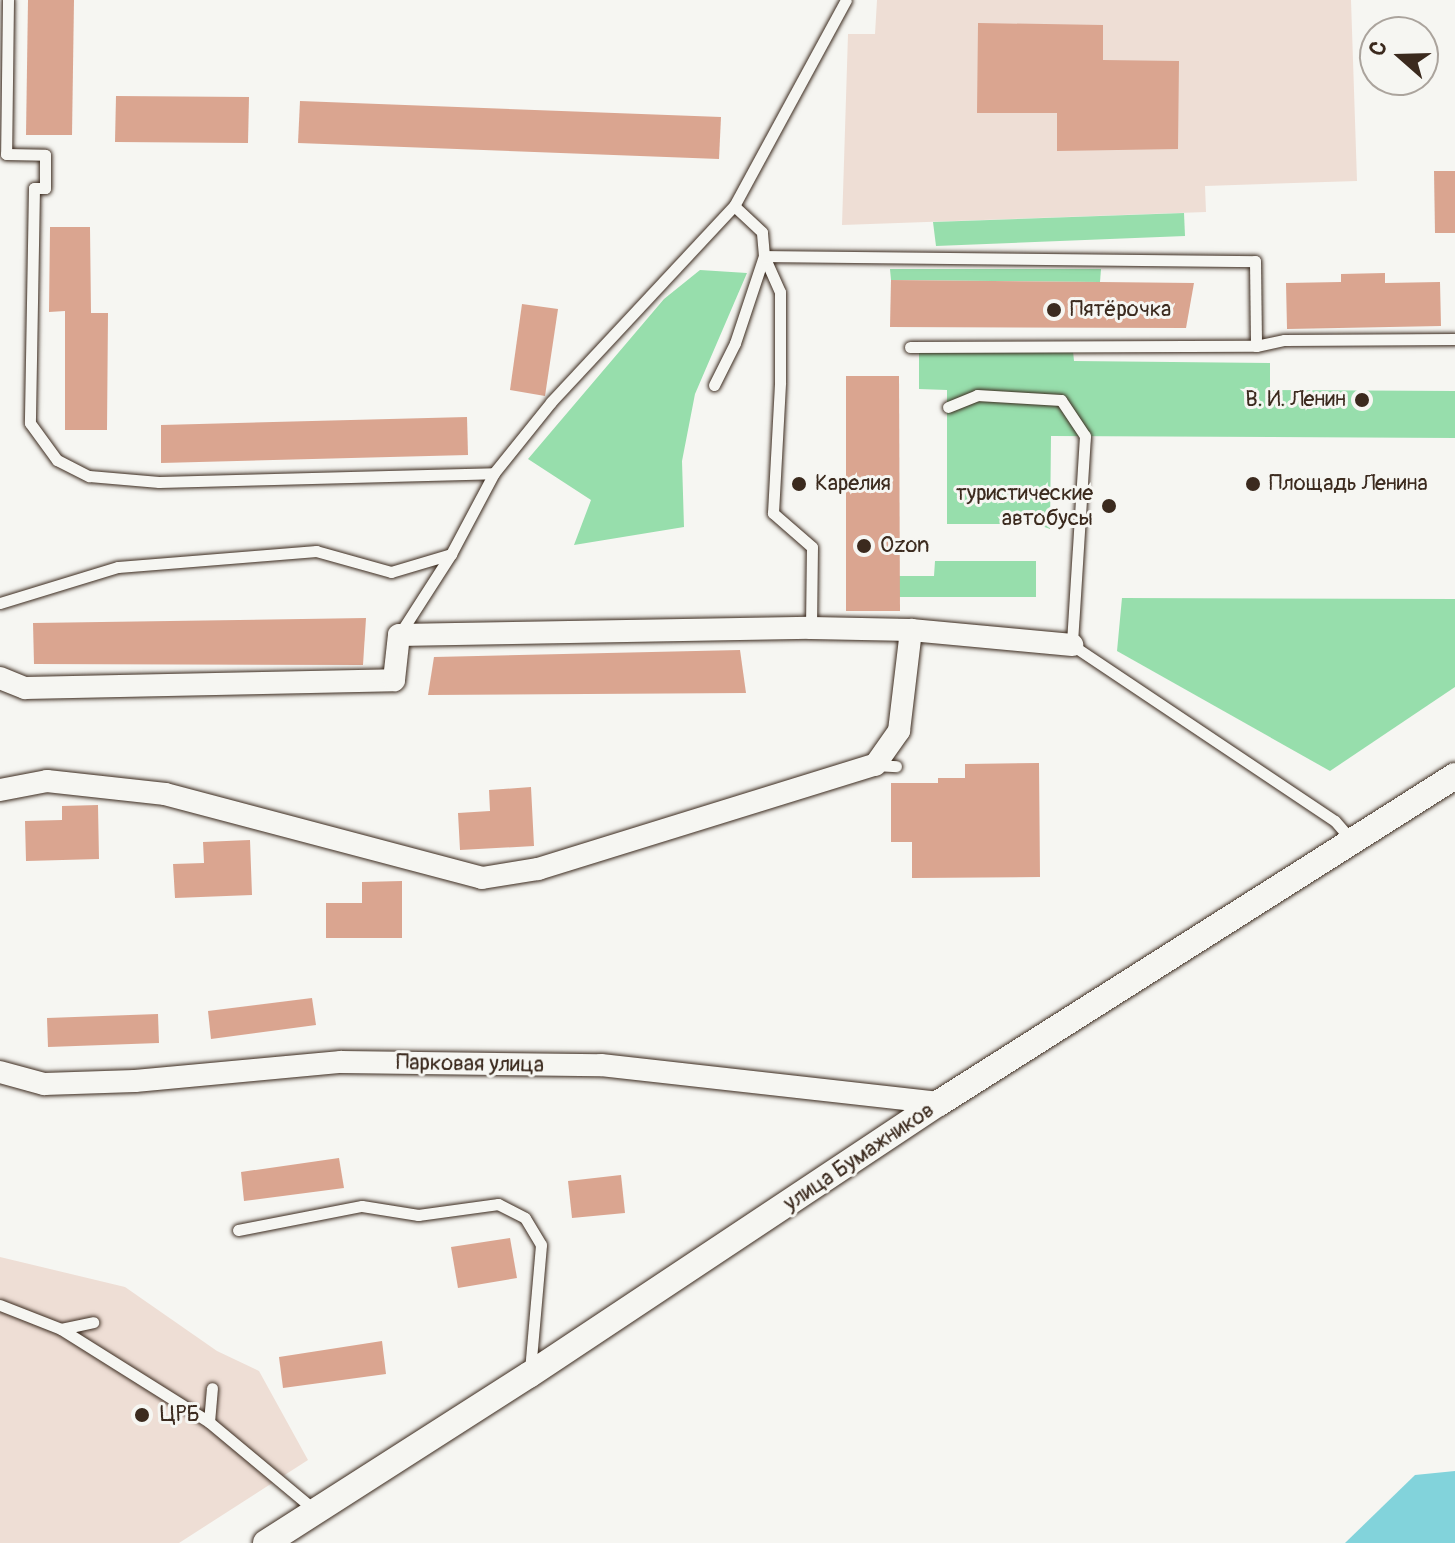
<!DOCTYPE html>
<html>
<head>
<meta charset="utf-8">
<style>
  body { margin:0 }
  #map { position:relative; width:1455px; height:1543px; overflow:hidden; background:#f6f6f2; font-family:Pangolin,sans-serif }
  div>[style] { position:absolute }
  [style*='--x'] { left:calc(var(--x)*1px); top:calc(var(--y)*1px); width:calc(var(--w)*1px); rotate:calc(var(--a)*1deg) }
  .built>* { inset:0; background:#eeded5 }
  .green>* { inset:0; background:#97deac }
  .water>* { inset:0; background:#82d3db }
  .building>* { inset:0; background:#daa590 }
  .roads { filter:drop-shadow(0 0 2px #3b2a1e) drop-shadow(0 0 2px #3b2a1e) }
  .service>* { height:11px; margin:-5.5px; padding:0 5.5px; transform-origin:5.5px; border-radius:5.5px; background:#f6f6f2 }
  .minor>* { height:22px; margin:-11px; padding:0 11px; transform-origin:11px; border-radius:11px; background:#f6f6f2 }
  .tertiary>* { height:26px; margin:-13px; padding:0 13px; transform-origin:13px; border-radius:13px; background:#f6f6f2 }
  .dots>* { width:22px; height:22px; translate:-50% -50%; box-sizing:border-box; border:4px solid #f6f6f2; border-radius:50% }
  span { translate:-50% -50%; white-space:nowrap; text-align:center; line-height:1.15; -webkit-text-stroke:6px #f6f6f2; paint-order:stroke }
  .poi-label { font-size:22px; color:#3b2a1e }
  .left { translate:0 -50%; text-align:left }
  .right { translate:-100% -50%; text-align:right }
  .street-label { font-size:22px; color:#3b2a1e }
  .north { position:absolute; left:1359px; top:16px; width:80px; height:80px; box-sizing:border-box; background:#f6f6f2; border:2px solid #aba49d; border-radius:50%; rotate:290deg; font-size:22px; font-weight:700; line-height:32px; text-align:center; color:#3b2a1e }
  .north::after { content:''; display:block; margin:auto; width:28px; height:36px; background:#3b2a1e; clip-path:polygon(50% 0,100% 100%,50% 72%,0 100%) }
</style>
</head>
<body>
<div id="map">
  <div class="built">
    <div style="clip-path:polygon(877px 0,1351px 0,1357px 181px,1205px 186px,1206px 212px,842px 225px,848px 34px,875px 34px)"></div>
    <div style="clip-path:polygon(0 1257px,125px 1287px,217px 1351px,259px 1371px,308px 1460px,179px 1543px,0 1543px)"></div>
  </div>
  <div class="green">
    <div style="clip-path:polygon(1184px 213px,1185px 236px,936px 246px,933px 222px)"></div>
    <div style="clip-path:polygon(890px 269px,1101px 269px,1100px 282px,891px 280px)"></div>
    <div style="clip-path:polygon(700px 270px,747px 273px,695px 394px,682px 461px,684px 527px,574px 545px,591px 500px,528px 459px,664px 299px)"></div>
    <div style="clip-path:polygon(919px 351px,1073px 351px,1074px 361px,1270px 363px,1270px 390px,1455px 391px,1455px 438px,1051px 436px,1050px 529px,1036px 524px,947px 524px,947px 390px,919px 389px)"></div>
    <div style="clip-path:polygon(935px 561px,1036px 561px,1036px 597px,899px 597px,899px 576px,934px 576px)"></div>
    <div style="clip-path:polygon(1122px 598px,1455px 599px,1455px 687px,1330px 771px,1117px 651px)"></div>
  </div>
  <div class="water">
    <div style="clip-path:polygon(1455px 1471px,1455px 1543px,1345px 1543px,1415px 1475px)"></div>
  </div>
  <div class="building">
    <div style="clip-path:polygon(28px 0,74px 0,72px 135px,26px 135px)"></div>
    <div style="clip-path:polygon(978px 23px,1103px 25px,1103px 60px,1179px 61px,1178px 149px,1057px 151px,1057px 113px,977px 113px)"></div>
    <div style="clip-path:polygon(116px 96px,249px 97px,248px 143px,115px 142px)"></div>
    <div style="clip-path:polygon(300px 101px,721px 117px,719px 159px,298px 143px)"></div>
    <div style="clip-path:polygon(1434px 171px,1455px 171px,1455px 233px,1435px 233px)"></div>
    <div style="clip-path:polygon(50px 227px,90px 227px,91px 313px,108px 313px,107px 430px,65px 430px,65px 311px,49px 312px)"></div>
    <div style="clip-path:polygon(1385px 273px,1385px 283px,1440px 282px,1441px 326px,1287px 329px,1286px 283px,1341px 282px,1341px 274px)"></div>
    <div style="clip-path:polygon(891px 280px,1100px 282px,1194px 283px,1186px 328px,890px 327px)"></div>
    <div style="clip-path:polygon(522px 304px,558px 309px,545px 396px,510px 390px)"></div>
    <div style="clip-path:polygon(846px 376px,899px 376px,900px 611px,846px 611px)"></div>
    <div style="clip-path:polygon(467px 417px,468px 455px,161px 463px,161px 425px)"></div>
    <div style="clip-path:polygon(366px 618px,363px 665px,34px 664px,33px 623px)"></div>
    <div style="clip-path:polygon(740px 650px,746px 693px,428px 695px,434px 657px)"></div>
    <div style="clip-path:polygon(1039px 763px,1040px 877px,912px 878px,912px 842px,891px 842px,891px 783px,938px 783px,938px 778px,965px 778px,965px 764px)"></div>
    <div style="clip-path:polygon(531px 787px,534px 846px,460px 850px,458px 813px,490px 811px,489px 790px)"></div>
    <div style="clip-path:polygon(98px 805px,99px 859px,26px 861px,25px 821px,62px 820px,62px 806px)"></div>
    <div style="clip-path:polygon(250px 840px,252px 895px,175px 898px,173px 864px,204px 863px,203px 842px)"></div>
    <div style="clip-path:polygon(402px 881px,402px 938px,326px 938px,326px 903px,362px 903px,362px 882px)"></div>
    <div style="clip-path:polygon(312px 998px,316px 1025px,211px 1039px,208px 1011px)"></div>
    <div style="clip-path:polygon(158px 1014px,159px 1043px,48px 1047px,47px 1018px)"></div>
    <div style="clip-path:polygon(339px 1158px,344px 1188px,244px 1201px,241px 1172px)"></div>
    <div style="clip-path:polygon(621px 1175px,625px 1213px,572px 1218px,568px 1181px)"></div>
    <div style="clip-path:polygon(510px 1238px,517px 1278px,458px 1288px,451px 1247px)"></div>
    <div style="clip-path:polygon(382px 1341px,386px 1374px,283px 1388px,279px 1357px)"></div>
  </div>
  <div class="roads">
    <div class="service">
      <div style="--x:8;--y:0;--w:154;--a:90.7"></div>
      <div style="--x:6;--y:154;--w:39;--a:1"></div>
      <div style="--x:45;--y:155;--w:33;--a:90"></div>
      <div style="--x:45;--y:188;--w:11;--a:180"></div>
      <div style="--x:34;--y:188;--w:235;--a:91"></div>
      <div style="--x:30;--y:423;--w:46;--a:53.9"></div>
      <div style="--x:57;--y:460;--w:36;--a:27"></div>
      <div style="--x:89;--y:476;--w:70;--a:4.9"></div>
      <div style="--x:159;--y:482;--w:335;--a:-1.5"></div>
      <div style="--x:910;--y:347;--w:346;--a:-0.2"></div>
      <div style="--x:1256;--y:346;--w:29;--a:-12"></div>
      <div style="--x:1284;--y:340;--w:171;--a:-0.3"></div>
      <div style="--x:714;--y:385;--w:47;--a:-63.4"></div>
      <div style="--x:735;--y:343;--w:92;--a:-71.6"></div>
      <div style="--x:764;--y:256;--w:24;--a:-95"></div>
      <div style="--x:762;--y:232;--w:38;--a:-137"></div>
      <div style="--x:948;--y:407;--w:31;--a:-22"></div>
      <div style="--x:977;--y:395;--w:84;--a:3.4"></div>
      <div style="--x:1061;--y:400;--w:43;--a:56.3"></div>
      <div style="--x:1085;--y:436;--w:209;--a:93.6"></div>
      <div style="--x:1072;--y:645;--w:316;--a:33.8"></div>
      <div style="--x:1335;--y:821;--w:28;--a:49"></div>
      <div style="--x:0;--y:603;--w:123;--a:-17"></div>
      <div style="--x:118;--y:567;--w:199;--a:-4.6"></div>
      <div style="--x:316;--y:551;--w:78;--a:15.6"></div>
      <div style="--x:391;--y:572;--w:63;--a:-16.7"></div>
      <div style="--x:811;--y:628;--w:81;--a:-89.3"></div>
      <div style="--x:812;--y:547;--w:52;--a:-138.9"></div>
      <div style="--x:773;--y:513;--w:131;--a:-86.9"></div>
      <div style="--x:780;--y:382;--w:90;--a:-90"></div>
      <div style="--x:780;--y:292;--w:39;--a:-114"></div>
      <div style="--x:764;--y:256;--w:491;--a:0.6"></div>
      <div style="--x:1255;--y:261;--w:85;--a:89.3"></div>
      <div style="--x:399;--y:635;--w:96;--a:-57.3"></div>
      <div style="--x:451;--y:554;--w:92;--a:-62"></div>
      <div style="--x:494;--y:473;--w:91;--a:-51.2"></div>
      <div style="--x:551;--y:402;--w:268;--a:-47"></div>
      <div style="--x:734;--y:206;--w:234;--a:-61.5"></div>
      <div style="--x:875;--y:765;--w:21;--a:3"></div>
      <div style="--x:238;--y:1230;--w:126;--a:-11"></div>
      <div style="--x:362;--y:1206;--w:57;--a:9.1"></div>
      <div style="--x:418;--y:1215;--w:81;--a:-7.8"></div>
      <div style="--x:498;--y:1204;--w:30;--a:27"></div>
      <div style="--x:525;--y:1218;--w:31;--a:59"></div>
      <div style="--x:541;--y:1245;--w:125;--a:95"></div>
      <div style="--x:0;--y:1305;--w:66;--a:21.5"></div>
      <div style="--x:61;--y:1329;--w:175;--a:32.1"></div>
      <div style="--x:209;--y:1422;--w:141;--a:39.8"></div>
      <div style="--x:61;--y:1329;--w:33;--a:-12"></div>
      <div style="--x:209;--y:1422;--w:34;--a:-85"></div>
    </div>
    <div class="minor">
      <div style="--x:0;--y:678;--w:27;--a:22"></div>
      <div style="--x:25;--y:688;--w:369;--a:-1.2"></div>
      <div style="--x:394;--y:680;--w:45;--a:-83.7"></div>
      <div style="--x:399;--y:635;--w:412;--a:-1"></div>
      <div style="--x:811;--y:628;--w:100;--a:1.1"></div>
      <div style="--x:911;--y:630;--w:162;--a:5.3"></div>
      <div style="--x:0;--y:790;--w:48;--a:-10.8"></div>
      <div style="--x:47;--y:781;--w:119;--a:6.3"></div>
      <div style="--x:165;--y:794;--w:328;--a:14.8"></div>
      <div style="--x:482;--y:878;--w:57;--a:-9.1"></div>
      <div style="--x:538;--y:869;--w:353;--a:-17.2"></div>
      <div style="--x:875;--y:765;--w:42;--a:-54.8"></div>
      <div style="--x:899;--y:731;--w:102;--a:-83.2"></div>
      <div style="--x:0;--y:1072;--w:46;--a:15.3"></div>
      <div style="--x:44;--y:1084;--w:91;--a:-1.9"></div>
      <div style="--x:135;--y:1081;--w:207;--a:-5.3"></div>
      <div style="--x:341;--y:1062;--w:260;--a:0.7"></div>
      <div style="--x:601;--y:1065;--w:340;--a:6.4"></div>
    </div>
    <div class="tertiary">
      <div style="--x:266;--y:1543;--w:312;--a:-32.6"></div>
      <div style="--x:529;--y:1375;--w:492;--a:-33.6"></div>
      <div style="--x:939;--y:1103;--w:611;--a:-32.36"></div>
    </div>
  </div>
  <div class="dots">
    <div style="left:1054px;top:310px;background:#3b2a1e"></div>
    <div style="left:1362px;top:400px;background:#3b2a1e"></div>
    <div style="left:799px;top:484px;background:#3b2a1e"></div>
    <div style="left:1253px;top:484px;background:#3b2a1e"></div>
    <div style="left:1109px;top:506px;background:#3b2a1e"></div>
    <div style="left:864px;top:546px;background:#3b2a1e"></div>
    <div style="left:142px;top:1415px;background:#3b2a1e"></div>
  </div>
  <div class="poi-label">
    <span class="left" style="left:1070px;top:310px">Пятёрочка</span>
    <span class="right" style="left:1346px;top:400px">В. И. Ленин</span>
    <span class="left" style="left:815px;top:484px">Карелия</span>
    <span class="left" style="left:1269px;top:484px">Площадь Ленина</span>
    <span class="right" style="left:1093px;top:506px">туристические<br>автобусы</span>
    <span class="left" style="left:880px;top:546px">Ozon</span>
    <span class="left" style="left:160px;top:1415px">ЦРБ</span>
  </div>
  <div class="street-label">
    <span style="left:470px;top:1064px;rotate:1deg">Парковая улица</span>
    <span style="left:859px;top:1157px;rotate:-34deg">улица Бумажников</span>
  </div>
  <div class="north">С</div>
</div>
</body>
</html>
